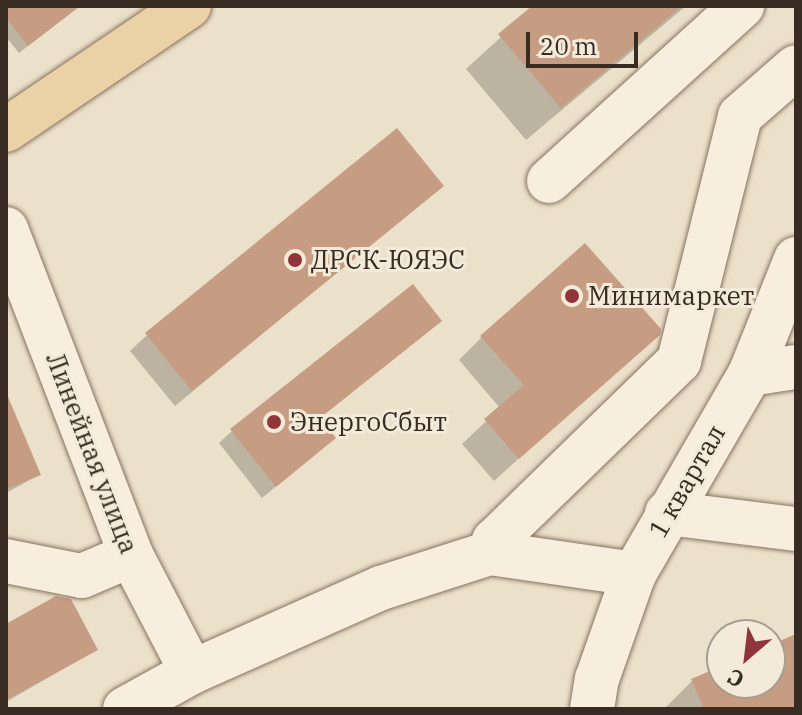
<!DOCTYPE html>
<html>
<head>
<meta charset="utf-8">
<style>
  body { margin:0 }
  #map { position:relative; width:802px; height:715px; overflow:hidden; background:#ebe0ca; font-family:"IBM Plex Serif",serif }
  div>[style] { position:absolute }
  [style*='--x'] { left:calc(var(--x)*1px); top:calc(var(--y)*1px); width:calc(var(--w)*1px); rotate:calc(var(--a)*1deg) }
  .shadow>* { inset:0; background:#0003 }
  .building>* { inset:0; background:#c69c83 }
  .roads { filter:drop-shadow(0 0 2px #877360) drop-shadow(0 0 2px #877360) }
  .minor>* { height:44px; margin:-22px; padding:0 22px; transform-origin:22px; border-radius:22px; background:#f7eedd }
  .major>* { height:44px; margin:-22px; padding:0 22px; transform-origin:22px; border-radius:22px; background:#ead2a6 }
  .dots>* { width:22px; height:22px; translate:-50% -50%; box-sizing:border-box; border:4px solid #f3ead9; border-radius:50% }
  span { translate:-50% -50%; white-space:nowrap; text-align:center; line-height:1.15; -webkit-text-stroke:6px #f3ead9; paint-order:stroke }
  .poi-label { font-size:26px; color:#382c22 }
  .left { translate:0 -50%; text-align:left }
  .street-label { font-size:26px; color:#382c22 }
  .frame { position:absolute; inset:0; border:8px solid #382c22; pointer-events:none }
  .north { position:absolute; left:706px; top:619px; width:80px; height:80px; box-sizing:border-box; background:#f3ead9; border:2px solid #a89e90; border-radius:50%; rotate:208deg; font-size:22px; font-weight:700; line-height:32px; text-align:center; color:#382c22 }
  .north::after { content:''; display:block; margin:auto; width:28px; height:36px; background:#91353a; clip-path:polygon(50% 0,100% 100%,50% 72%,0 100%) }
  .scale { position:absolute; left:526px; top:32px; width:112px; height:36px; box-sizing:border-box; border:4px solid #382c22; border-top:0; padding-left:10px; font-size:24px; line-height:28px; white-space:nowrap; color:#382c22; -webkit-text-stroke:6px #f3ead9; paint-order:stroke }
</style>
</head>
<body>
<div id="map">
  <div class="shadow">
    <div style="clip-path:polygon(6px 6px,80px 6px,19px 53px,6px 37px)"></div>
    <div style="clip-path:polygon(535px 6px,686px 6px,526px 140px,466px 69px)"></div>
    <div style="clip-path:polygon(441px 186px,175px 406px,130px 351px,147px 335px)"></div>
    <div style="clip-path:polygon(440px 321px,318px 419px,334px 438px,262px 498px,219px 443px,232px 431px)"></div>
    <div style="clip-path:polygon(482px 337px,635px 353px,494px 481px,462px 444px,500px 408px,459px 360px)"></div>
    <div style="clip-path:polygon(6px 395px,39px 475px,6px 493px)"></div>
    <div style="clip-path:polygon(6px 626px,96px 650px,6px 702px)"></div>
    <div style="clip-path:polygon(796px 636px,796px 709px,664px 709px,692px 681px,722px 668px,722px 683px,770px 683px,770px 648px)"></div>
  </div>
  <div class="building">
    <div style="clip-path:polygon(6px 6px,80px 6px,28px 46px,6px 18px)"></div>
    <div style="clip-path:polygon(532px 6px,682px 6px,561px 108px,498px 34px)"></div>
    <div style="clip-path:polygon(397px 128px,444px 186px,192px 391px,145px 333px)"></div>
    <div style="clip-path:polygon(585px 243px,661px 329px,660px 335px,519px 459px,484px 419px,524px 385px,480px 336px)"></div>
    <div style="clip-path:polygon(413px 284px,442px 321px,320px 418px,336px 438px,276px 487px,230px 429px)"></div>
    <div style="clip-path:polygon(6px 392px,41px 475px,6px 489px)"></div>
    <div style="clip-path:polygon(56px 596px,71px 599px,98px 650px,6px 700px,6px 624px)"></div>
    <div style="clip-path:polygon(796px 634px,796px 709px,704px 709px,691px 679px,722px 666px,722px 683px,770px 683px,770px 645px)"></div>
  </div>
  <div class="roads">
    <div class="minor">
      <div style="--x:549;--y:181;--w:261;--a:-42.2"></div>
      <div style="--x:6;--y:229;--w:349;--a:69"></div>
      <div style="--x:131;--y:555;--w:132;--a:62.5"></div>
      <div style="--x:750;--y:374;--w:47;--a:-8.7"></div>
      <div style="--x:667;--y:513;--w:130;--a:7.1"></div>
      <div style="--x:490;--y:553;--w:13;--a:-72"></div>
      <div style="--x:494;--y:541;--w:258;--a:-44.2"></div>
      <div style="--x:679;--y:361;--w:252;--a:-76"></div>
      <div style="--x:740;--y:116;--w:74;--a:-41.2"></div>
      <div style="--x:6;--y:561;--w:77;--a:11.2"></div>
      <div style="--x:82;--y:576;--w:53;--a:-23.2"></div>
      <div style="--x:125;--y:709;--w:77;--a:-28.9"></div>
      <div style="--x:192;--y:672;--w:207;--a:-24"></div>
      <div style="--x:381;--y:588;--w:114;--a:-17.8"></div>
      <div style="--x:490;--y:553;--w:146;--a:8.3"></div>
      <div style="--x:592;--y:709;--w:30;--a:-81"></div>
      <div style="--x:597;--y:679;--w:111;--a:-70.6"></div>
      <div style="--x:634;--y:574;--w:231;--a:-59.9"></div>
      <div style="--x:750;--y:374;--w:124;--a:-68.2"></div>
    </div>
    <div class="major">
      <div style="--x:6;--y:130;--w:221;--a:-34.1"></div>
    </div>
  </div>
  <div class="dots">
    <div style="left:295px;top:260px;background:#91353a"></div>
    <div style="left:572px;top:296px;background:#91353a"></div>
    <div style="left:274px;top:422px;background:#91353a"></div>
  </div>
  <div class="poi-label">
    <span class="left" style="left:311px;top:260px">ДРСК-ЮЯЭС</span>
    <span class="left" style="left:588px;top:296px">Минимаркет</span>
    <span class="left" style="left:290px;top:422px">ЭнергоСбыт</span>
  </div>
  <div class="street-label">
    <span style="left:92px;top:453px;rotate:69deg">Линейная улица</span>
    <span style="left:687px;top:481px;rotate:-60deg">1 квартал</span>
  </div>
  <div class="frame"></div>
  <div class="north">С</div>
  <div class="scale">20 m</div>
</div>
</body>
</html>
